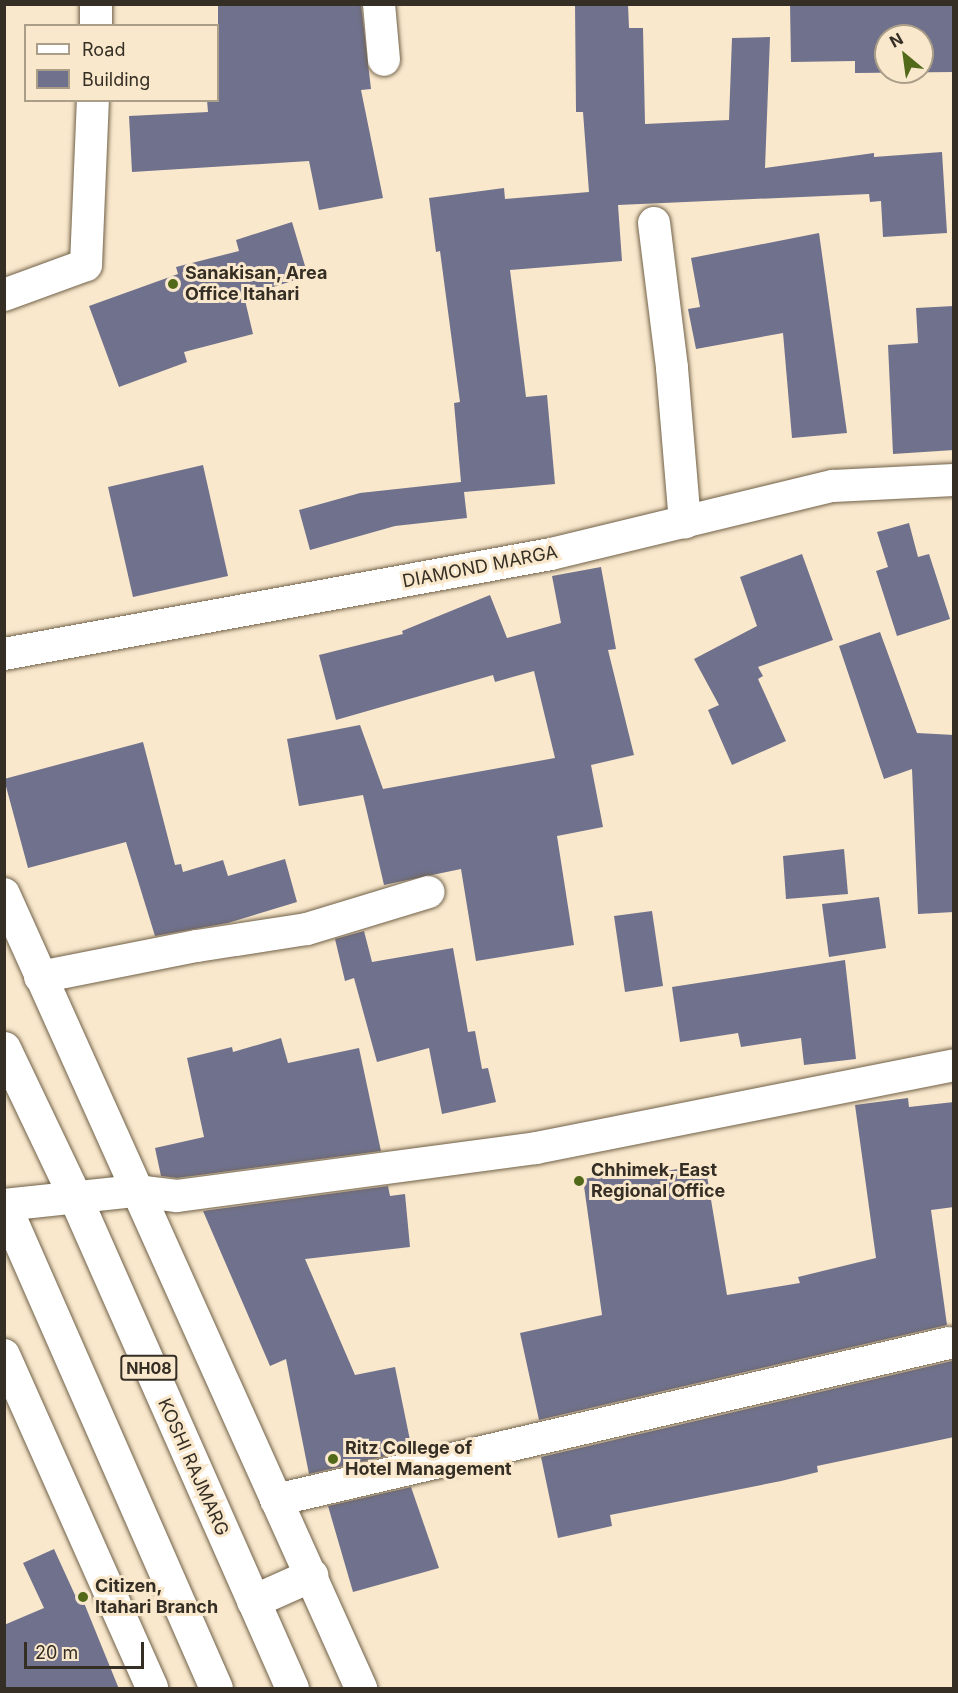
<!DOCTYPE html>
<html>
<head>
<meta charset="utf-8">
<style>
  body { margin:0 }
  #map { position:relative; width:958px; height:1693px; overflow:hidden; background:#f9e8cc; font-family:Inter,sans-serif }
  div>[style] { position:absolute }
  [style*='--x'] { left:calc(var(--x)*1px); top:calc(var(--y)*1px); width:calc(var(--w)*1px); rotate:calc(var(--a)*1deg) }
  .building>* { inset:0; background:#70718c }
  .roads { filter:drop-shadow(0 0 2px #706149) drop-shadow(0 0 2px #706149) }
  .minor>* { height:32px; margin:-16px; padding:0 16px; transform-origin:16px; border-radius:16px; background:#fff }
  .primary>* { height:33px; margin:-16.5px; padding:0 16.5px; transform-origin:16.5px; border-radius:16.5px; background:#fff }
  .dots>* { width:16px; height:16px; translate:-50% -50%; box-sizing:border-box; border:3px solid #f9e8cc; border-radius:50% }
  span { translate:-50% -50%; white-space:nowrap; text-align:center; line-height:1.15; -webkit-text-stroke:6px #f9e8cc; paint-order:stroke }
  .shield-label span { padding:2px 4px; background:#f9e8cc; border:2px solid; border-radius:4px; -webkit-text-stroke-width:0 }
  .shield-label { font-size:16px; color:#352e24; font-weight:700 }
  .poi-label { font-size:18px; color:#352e24; font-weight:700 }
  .left { translate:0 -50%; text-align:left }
  .street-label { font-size:18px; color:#352e24 }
  .frame { position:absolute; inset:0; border:6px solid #352e24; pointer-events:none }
  .legend { position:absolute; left:24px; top:24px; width:195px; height:78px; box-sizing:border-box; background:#f9e8cc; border:2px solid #ab9e89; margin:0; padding:8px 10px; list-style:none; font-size:18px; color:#352e24 }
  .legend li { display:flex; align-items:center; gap:12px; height:30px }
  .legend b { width:30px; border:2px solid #ab9e89 }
  .north { position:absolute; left:874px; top:24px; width:60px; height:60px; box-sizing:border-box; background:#f9e8cc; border:2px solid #ab9e89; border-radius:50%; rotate:331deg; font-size:16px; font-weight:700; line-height:24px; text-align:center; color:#352e24 }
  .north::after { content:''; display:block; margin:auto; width:21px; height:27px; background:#516919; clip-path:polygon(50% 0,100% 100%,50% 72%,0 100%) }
  .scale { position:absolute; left:24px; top:1642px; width:120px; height:27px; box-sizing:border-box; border:3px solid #352e24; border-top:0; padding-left:8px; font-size:18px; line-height:21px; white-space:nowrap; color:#352e24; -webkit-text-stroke:4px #f9e8cc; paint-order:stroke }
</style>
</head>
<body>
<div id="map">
  <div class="building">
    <div style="clip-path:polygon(218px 4px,361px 4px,371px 89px,361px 90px,383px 198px,319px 210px,309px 161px,132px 172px,129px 116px,208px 112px,207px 100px,218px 100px)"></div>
    <div style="clip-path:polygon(575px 4px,628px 4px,629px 28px,643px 28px,645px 124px,729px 120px,732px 38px,770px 37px,765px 168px,874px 153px,874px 157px,942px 152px,947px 233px,883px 237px,881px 201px,870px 202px,869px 194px,618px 205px,622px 261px,510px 270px,526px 397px,547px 395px,555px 484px,464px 492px,467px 518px,395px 526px,310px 550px,299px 510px,360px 493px,461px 482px,454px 403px,460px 402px,440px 251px,436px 252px,429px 198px,504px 188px,505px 199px,589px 192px,583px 112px,576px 112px)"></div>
    <div style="clip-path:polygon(evenodd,790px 4px,954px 4px,954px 72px,855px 73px,855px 61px,791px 62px,790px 4px,886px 36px,922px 36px,922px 72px,886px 72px,886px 36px)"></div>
    <div style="clip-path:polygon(292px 222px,308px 276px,244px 296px,253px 334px,184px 352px,187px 362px,119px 387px,89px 306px,178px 274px,176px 267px,239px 251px,236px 240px)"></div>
    <div style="clip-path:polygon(819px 233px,847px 433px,792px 438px,783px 333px,696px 349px,688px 309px,700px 307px,691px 258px)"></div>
    <div style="clip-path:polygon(954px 306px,954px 450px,893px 454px,888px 345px,918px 343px,916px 308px)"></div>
    <div style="clip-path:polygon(203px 465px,228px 576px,133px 597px,108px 487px)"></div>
    <div style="clip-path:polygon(909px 523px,918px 557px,929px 554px,950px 619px,897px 636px,876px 571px,888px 567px,877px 532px)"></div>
    <div style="clip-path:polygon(802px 554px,833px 640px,758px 667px,763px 676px,758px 679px,786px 741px,732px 765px,708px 710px,719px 705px,694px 659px,757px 626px,740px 577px)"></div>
    <div style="clip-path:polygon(601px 567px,616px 649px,608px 650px,634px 755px,591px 765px,603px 827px,557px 836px,574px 945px,476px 961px,461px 869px,384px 885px,363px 795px,299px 806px,287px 739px,360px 725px,383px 789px,555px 758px,534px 671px,495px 682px,493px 675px,336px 720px,319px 655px,403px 634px,402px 631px,490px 595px,507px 638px,561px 623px,552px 576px)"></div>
    <div style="clip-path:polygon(880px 632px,917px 733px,954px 735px,954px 912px,918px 914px,912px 769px,884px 779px,839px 646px)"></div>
    <div style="clip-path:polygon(143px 742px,175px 865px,181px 864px,183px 872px,223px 860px,228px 876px,285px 859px,297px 902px,228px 923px,155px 936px,126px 842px,28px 868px,4px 779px)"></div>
    <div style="clip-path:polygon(844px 849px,848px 894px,786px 899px,783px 856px)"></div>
    <div style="clip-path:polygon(879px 897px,886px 948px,829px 957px,822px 904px)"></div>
    <div style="clip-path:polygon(652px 911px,663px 986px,625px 992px,614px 916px)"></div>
    <div style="clip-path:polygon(364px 931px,372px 962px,453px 948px,468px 1032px,475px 1031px,482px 1069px,488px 1068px,496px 1102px,442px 1114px,429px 1048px,377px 1062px,354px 978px,345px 981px,335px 939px)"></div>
    <div style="clip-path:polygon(845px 960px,856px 1059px,804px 1065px,801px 1038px,741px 1047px,738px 1033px,680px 1042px,672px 987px)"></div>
    <div style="clip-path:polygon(281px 1038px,288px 1063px,359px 1048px,381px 1151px,177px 1178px,161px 1176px,155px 1148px,204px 1137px,187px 1058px,232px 1047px,233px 1052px)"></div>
    <div style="clip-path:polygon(908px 1098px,909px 1107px,954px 1102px,954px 1207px,931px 1210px,947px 1325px,539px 1420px,520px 1333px,602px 1315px,583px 1179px,643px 1170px,644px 1175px,705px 1164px,727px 1295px,800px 1283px,798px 1277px,876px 1258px,855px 1105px)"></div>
    <div style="clip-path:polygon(388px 1186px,390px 1196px,405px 1194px,410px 1247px,305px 1259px,355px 1375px,395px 1367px,412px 1450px,309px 1474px,286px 1359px,270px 1366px,203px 1211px)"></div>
    <div style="clip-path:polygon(952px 1361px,954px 1437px,817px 1466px,818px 1472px,781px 1481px,610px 1515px,612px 1526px,558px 1538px,541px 1457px)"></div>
    <div style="clip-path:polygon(411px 1487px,439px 1568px,353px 1592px,328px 1506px)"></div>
    <div style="clip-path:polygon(54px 1549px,75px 1595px,80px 1593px,119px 1689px,4px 1689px,4px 1625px,44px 1608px,23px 1563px)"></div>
  </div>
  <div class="roads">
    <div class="minor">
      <div style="--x:379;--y:4;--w:56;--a:84.9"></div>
      <div style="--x:96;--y:26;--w:22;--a:-90"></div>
      <div style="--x:654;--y:223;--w:146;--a:82.9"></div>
      <div style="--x:672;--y:368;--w:155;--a:85.2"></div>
      <div style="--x:4;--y:295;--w:87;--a:-20.1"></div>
      <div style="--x:86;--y:265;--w:165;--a:-87.6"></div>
      <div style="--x:4;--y:654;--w:556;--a:-10.36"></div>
      <div style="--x:551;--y:554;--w:290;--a:-13.6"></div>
      <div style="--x:833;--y:486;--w:121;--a:-2.8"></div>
      <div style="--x:4;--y:894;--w:871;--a:65.79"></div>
      <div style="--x:40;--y:977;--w:160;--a:-11.2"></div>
      <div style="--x:197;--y:946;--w:111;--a:-8.8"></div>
      <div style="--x:307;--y:929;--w:127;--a:-16.9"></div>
      <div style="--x:4;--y:1205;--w:133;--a:-6.1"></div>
      <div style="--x:136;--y:1191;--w:41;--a:7"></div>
      <div style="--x:177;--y:1196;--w:362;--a:-7.6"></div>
      <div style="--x:536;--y:1148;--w:426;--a:-11.2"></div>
      <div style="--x:4;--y:1355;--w:364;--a:66"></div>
      <div style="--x:276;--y:1500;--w:691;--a:-13.13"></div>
    </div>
    <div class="primary">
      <div style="--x:4;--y:1048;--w:163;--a:64.5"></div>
      <div style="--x:74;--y:1195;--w:539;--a:66.15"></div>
      <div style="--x:4;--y:1205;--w:527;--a:66.3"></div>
      <div style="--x:253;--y:1601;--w:64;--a:-24.1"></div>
    </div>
  </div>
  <div class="dots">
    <div style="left:173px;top:284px;background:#516919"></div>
    <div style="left:579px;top:1181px;background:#516919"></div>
    <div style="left:333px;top:1459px;background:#516919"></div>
    <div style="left:83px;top:1597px;background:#516919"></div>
  </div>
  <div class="shield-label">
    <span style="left:149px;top:1368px">NH08</span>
  </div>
  <div class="poi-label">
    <span class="left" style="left:185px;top:284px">Sanakisan, Area<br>Office Itahari</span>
    <span class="left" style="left:591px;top:1181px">Chhimek, East<br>Regional Office</span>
    <span class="left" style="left:345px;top:1459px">Ritz College of<br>Hotel Management</span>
    <span class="left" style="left:95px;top:1597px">Citizen,<br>Itahari Branch</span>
  </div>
  <div class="street-label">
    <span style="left:480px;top:567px;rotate:-11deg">DIAMOND MARGA</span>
    <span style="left:193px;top:1467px;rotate:66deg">KOSHI RAJMARG</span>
  </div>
  <div class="frame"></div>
  <ul class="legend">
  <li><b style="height:8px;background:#fff"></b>Road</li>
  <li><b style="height:16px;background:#70718c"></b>Building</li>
  </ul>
  <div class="north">N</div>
  <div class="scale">20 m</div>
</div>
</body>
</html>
